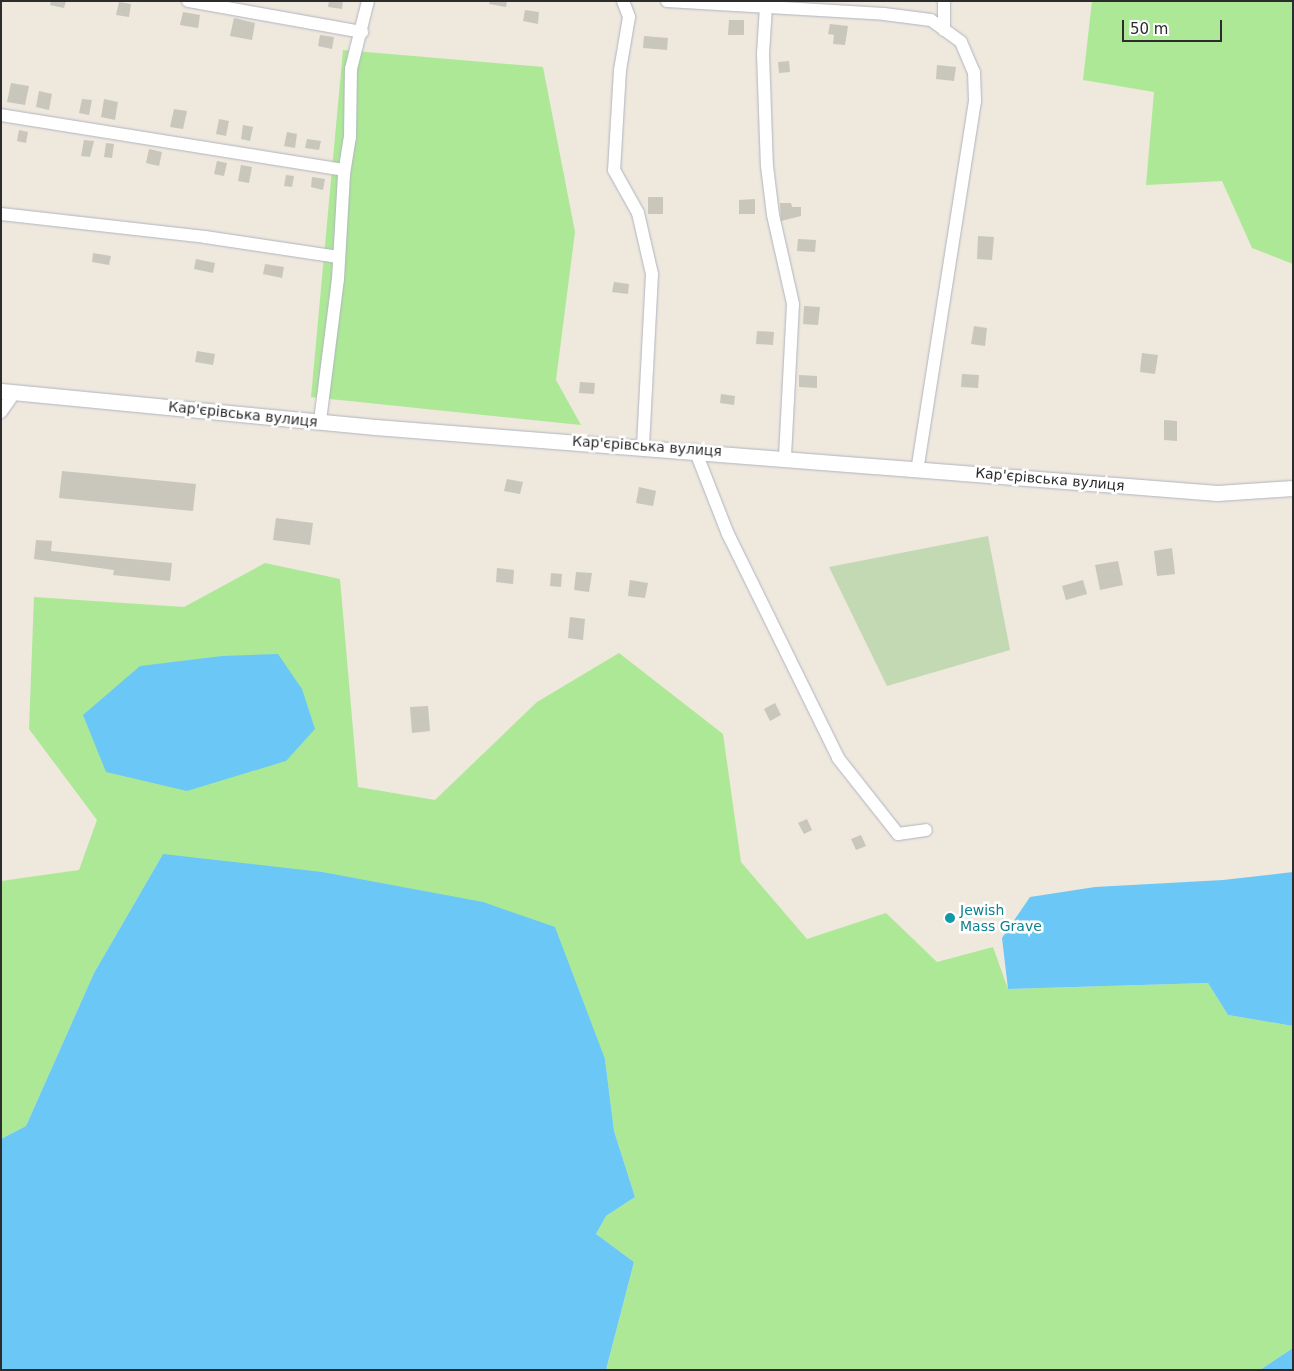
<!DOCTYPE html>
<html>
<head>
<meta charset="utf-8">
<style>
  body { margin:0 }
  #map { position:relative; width:1294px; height:1371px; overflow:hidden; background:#eee8dd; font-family:"DejaVu Sans",sans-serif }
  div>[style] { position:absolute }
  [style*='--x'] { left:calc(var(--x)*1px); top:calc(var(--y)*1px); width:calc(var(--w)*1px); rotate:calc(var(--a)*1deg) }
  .green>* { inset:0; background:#ade897 }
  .cemetery>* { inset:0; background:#c3d9b3 }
  .water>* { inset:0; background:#6bc8f6 }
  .building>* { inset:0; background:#c9c6bc }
  .roads { filter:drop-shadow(0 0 1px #b1b3c0) drop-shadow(0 0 1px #b1b3c0) }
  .minor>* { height:12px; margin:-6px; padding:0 6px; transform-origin:6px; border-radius:6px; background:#fff }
  .tertiary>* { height:15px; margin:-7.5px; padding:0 7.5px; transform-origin:7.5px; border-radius:7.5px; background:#fff }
  .dots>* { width:14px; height:14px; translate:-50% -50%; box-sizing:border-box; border:2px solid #fff; border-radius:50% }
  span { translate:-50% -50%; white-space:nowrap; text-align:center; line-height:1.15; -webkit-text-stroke:5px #fff; paint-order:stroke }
  .street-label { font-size:14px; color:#2c2c2c }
  .culture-label { font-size:14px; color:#0d838f }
  .left { translate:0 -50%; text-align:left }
  .frame { position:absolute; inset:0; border:2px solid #2c2c2c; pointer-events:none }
  .scale { position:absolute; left:1122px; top:20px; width:100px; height:22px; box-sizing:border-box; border:2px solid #2c2c2c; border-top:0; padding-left:6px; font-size:15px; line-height:18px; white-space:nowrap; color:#2c2c2c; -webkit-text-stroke:4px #fff; paint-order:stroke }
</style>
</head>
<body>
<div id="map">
  <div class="green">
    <div style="clip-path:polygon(1092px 1px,1293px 1px,1293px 264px,1252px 248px,1222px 181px,1146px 185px,1154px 92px,1083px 80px)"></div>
    <div style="clip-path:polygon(343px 50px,543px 67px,575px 232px,556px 380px,581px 425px,311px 397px)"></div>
    <div style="clip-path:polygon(265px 563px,340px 579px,358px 787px,435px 800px,537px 702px,619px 653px,723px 734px,741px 862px,807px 939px,886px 913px,937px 962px,993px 947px,1008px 989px,1208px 983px,1228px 1015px,1293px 1026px,1293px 1348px,1260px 1370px,606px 1370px,634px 1262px,596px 1234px,606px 1216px,635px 1197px,614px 1131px,605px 1059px,163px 854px,94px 973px,26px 1126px,1px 1139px,1px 881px,79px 870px,97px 820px,29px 729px,34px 597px,184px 607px)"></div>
  </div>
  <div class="cemetery">
    <div style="clip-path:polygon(988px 536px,1010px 650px,887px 686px,829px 567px)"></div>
  </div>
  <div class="water">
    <div style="clip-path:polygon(278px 654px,302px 689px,315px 729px,286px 761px,187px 791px,106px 772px,83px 715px,140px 666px,222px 656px)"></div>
    <div style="clip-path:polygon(163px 854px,322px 872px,483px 902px,555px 927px,605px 1059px,614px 1131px,635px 1197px,606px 1216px,596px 1234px,634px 1262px,606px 1370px,1px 1370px,1px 1139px,26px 1126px,94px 973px)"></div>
    <div style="clip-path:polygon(1293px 872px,1293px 1026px,1228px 1015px,1208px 983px,1008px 989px,1002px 938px,1030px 897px,1095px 887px,1223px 880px)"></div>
    <div style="clip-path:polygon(1293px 1348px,1293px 1370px,1260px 1370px)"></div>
  </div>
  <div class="building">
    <div style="clip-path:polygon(51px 1px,66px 1px,64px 8px,50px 5px)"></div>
    <div style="clip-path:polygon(329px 1px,343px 1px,342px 9px,328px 7px)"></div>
    <div style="clip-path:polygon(490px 1px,507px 1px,506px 7px,489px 4px)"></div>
    <div style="clip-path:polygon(119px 2px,131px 4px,129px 17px,116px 15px)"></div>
    <div style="clip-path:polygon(525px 10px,539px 12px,538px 24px,523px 21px)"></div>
    <div style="clip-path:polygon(183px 12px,200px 15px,198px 28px,180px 25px)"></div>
    <div style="clip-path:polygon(234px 18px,255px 23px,252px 40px,230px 36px)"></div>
    <div style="clip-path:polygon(729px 20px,744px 20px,744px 35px,728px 35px)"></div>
    <div style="clip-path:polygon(830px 24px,848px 26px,845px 45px,833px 44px,834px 35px,828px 34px)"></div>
    <div style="clip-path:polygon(320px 35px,334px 37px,332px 49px,318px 46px)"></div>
    <div style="clip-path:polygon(644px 36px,668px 38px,667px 50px,643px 48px)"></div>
    <div style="clip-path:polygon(789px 61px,790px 72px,779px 73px,778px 62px)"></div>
    <div style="clip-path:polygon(937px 65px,956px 67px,954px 81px,936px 79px)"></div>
    <div style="clip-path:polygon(11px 83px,29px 86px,25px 105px,7px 102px)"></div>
    <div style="clip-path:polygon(39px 91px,52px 94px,49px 110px,36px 107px)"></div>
    <div style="clip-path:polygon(82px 99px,92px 100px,89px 115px,79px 113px)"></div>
    <div style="clip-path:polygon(104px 99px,118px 102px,115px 120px,101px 117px)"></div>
    <div style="clip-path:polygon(174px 109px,187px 111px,183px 129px,170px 127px)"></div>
    <div style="clip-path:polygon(219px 119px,229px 121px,226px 136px,216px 134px)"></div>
    <div style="clip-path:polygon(243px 125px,253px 127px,250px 141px,241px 139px)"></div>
    <div style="clip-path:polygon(19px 130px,28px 132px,26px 143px,17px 141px)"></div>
    <div style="clip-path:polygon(287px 132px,297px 134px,295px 148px,284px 146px)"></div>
    <div style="clip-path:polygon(307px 139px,321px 141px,319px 150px,305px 148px)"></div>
    <div style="clip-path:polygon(84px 140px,94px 141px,90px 157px,81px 156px)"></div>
    <div style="clip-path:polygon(106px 143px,114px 144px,112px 158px,104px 157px)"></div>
    <div style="clip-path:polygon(149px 149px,162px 152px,159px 166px,146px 163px)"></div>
    <div style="clip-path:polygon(217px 161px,227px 163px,224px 176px,214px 174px)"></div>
    <div style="clip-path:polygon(241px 165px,252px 167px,249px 183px,238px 181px)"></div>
    <div style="clip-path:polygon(286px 175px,294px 176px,292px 187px,284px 186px)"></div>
    <div style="clip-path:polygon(312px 177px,325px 179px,323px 190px,311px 187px)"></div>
    <div style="clip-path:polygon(648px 197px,663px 197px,663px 214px,648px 214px)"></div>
    <div style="clip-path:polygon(755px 199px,755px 214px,739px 214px,739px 200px)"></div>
    <div style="clip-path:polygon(780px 203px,791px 203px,792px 207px,801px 207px,801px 216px,781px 221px)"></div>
    <div style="clip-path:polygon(978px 236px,994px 237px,992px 260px,977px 259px)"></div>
    <div style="clip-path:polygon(798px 239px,816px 240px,815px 252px,797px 251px)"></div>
    <div style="clip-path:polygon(93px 253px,111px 256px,109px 265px,92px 262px)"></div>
    <div style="clip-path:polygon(196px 259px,215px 263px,213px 273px,194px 269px)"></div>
    <div style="clip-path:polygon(265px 264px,284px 267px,282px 278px,263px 274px)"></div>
    <div style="clip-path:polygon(614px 282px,629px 284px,628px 294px,612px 292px)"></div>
    <div style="clip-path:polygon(804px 306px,820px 307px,818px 325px,803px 324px)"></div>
    <div style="clip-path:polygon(974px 326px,987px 328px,985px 346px,971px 344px)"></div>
    <div style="clip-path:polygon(757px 331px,774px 332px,773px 345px,756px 344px)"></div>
    <div style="clip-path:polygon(197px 351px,215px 354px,213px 365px,195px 362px)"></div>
    <div style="clip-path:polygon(1142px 353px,1158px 355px,1155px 374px,1140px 372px)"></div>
    <div style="clip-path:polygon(962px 374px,979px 375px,978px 388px,961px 387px)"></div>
    <div style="clip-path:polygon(799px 375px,817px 376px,817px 388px,799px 387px)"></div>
    <div style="clip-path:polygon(580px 382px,595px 383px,594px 394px,579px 393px)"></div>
    <div style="clip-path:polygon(721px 394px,735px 396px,734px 405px,720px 403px)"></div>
    <div style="clip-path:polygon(1164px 420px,1177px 421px,1177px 441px,1164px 440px)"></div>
    <div style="clip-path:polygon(62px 471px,196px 484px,193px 511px,59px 498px)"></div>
    <div style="clip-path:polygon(507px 479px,523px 482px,520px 494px,504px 491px)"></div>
    <div style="clip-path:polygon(639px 487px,656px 491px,653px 506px,636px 503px)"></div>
    <div style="clip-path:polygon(276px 518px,313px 523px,310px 545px,273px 540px)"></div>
    <div style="clip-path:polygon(36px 540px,52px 541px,51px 551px,172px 563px,170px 581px,113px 575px,114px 570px,34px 559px)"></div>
    <div style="clip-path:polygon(1172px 548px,1175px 574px,1157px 576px,1154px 551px)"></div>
    <div style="clip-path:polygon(1118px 561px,1123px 585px,1100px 590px,1095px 565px)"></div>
    <div style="clip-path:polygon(497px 568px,514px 570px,513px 584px,496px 582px)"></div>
    <div style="clip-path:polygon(576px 572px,592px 573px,589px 592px,574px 590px)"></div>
    <div style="clip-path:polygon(551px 573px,562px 574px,561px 587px,550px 586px)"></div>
    <div style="clip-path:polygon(630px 580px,648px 583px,645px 598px,628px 596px)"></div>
    <div style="clip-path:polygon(1083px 580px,1087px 594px,1066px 600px,1062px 586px)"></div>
    <div style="clip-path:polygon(570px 617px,585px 619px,583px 640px,568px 638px)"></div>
    <div style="clip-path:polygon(775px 703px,781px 715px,770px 721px,764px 709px)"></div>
    <div style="clip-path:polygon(428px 706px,430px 731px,412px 733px,410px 707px)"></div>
    <div style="clip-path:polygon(807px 819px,812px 830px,804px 834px,798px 823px)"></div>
    <div style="clip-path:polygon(861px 835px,866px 846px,856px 850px,851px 839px)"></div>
  </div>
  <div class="roads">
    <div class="minor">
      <div style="--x:188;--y:1;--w:177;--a:10.1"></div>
      <div style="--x:623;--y:1;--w:17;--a:69"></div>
      <div style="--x:629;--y:17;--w:54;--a:99.6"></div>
      <div style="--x:620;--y:70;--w:100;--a:93.4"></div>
      <div style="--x:614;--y:170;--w:49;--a:60.8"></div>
      <div style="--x:638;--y:213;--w:63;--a:77.1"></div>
      <div style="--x:652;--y:274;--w:172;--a:93"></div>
      <div style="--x:667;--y:1;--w:217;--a:3.4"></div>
      <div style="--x:884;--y:14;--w:47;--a:7.3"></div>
      <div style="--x:931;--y:20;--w:37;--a:36"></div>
      <div style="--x:961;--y:42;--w:33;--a:67"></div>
      <div style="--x:974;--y:72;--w:29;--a:88"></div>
      <div style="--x:975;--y:101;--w:370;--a:98.9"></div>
      <div style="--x:944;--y:1;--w:29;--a:90"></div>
      <div style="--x:766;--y:6;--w:48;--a:93.6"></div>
      <div style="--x:763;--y:54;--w:112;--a:88"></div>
      <div style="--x:767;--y:166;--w:49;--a:83"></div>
      <div style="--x:773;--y:215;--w:91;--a:77.3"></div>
      <div style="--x:793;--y:304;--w:153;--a:93"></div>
      <div style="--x:1;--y:115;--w:347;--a:9.1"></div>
      <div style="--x:1;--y:214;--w:205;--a:6.4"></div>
      <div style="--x:205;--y:237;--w:135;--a:8.5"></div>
      <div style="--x:1;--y:412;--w:24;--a:-55"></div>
      <div style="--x:320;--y:421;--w:143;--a:-82.8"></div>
      <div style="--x:338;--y:279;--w:105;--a:-86.7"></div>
      <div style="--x:344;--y:174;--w:36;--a:-81"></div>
      <div style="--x:350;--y:138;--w:69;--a:-89.2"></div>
      <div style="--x:351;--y:69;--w:70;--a:-76"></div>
      <div style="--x:695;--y:450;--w:90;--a:68.6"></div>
      <div style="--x:728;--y:534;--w:250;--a:63.8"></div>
      <div style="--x:838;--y:758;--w:97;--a:51.7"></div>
      <div style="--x:898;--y:834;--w:28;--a:-8"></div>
    </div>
    <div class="tertiary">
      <div style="--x:1;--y:391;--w:376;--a:5.5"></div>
      <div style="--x:375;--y:427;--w:845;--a:4.48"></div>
      <div style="--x:1217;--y:493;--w:76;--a:-3.8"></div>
    </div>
  </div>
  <div class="dots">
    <div style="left:950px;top:918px;background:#0f9aa8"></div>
  </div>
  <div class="street-label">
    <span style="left:243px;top:414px;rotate:6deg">Кар'єрівська вулиця</span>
    <span style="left:647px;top:446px;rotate:4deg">Кар'єрівська вулиця</span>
    <span style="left:1050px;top:479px;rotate:5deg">Кар'єрівська вулиця</span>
  </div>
  <div class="culture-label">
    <span class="left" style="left:960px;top:918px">Jewish<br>Mass Grave</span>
  </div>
  <div class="frame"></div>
  <div class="scale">50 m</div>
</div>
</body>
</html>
